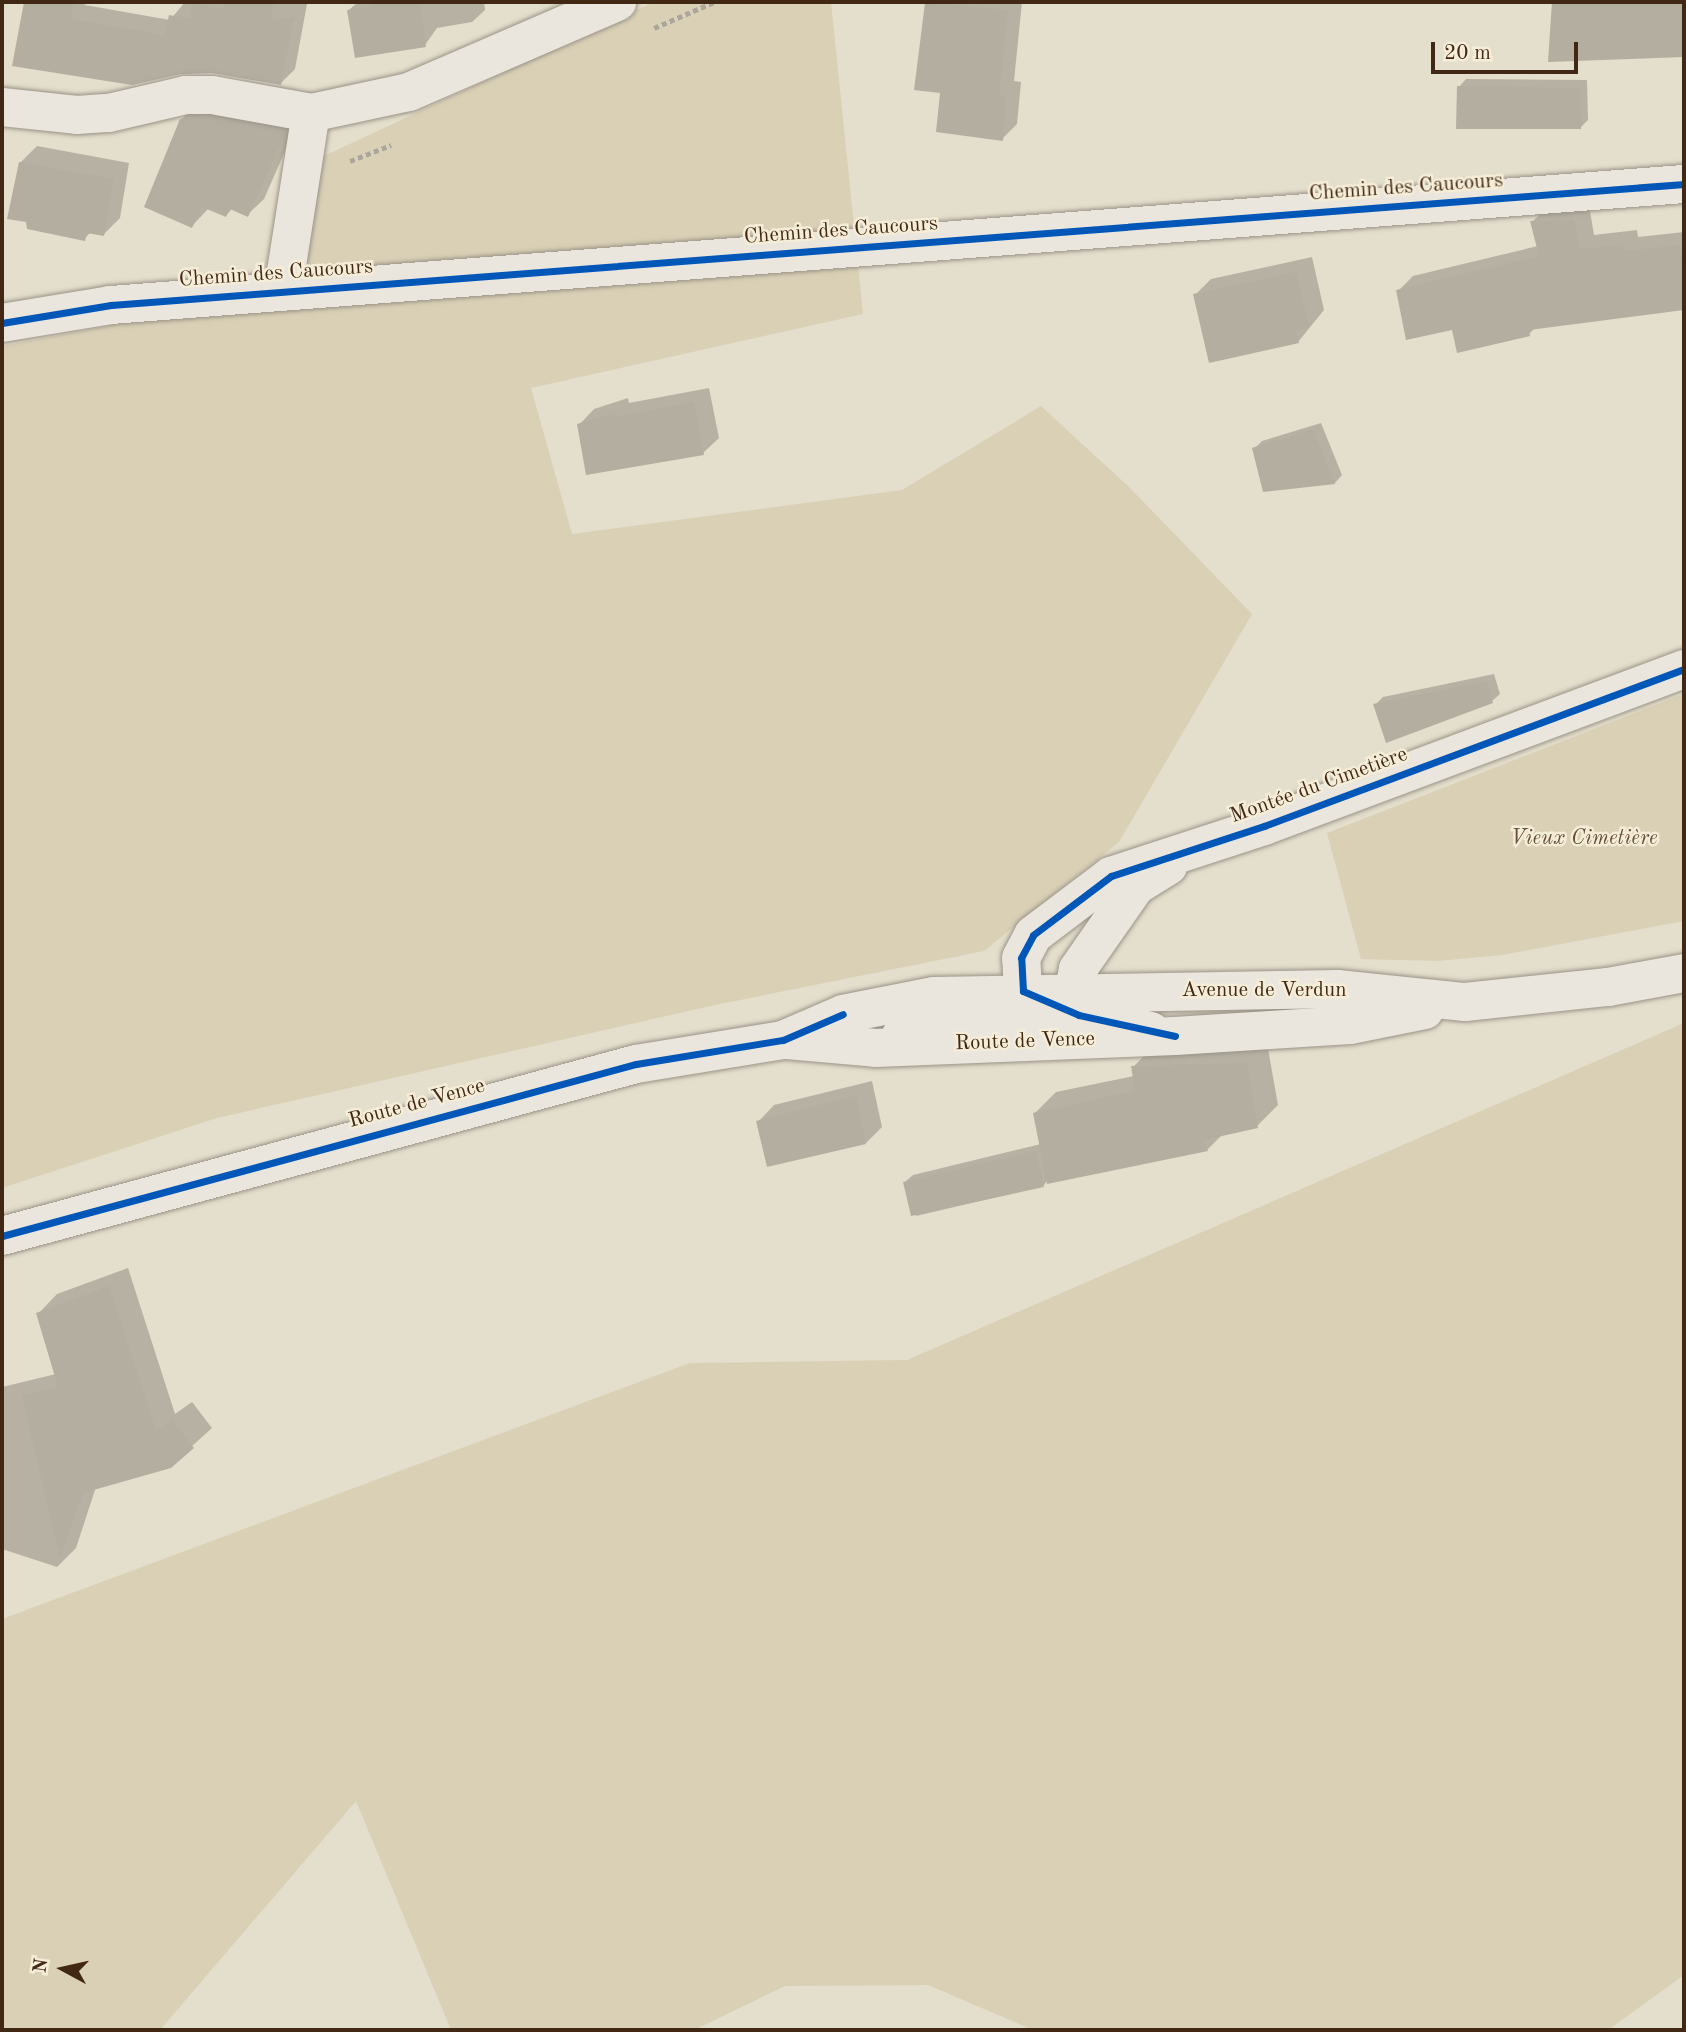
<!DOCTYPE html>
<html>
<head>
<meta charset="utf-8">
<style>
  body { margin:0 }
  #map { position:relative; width:1686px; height:2032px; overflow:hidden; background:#e4decc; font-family:"Old Standard TT",serif }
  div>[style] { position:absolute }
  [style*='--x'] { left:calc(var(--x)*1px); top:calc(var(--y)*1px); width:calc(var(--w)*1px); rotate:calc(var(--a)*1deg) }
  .green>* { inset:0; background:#dad0b6 }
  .shadow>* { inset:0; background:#0003 }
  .building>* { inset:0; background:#b4aea1 }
  .path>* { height:4.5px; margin-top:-2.25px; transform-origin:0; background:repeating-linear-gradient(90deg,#aba69d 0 5px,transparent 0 8.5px) }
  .roads { filter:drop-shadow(0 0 2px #9a9387) drop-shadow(0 0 2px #9a9387) }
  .street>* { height:38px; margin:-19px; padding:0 19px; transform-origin:19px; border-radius:19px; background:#eae6de }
  .secondary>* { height:38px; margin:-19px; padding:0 19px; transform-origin:19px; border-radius:19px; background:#eae6de }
  .cycleway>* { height:7px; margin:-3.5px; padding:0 3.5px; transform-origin:3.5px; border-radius:3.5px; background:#0057b8 }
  span { translate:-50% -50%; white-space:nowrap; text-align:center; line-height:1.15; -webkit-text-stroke:5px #f5edd7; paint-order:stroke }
  .street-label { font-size:21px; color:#412815 }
  .park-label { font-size:21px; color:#654f39; font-style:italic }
  .frame { position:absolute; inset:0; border:4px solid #412815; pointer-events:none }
  .north { position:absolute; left:28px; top:1934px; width:70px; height:70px; -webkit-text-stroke:5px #f5edd7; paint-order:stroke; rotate:278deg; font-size:19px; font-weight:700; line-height:28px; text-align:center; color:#412815 }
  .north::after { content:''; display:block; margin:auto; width:24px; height:32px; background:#412815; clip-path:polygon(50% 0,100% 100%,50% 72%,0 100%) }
  .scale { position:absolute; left:1431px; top:42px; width:147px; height:32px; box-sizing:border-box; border:4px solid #412815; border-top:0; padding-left:9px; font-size:21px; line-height:24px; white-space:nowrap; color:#412815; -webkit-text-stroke:5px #f5edd7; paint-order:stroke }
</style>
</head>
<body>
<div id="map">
  <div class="green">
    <div style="clip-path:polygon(654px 2px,831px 2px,863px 314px,531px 388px,572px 534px,902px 490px,1041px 406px,1129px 487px,1252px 614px,1119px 842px,984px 951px,715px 1005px,217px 1118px,2px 1188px,2px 346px,262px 297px,296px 169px)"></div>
    <div style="clip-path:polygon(1684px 694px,1684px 921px,1502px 955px,1438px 961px,1361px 959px,1327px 833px)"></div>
    <div style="clip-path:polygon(1684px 1023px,1684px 1975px,1608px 2030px,1033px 2030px,928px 1985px,785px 1986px,694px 2030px,451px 2030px,356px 1801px,160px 2030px,2px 2030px,2px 1619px,690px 1363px,907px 1360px)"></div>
  </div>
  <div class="shadow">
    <div style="clip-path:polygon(25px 2px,85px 2px,85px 5px,170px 20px,185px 2px,307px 4px,295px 69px,281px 83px,212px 71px,14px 64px)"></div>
    <div style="clip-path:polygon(358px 2px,484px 2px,485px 10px,472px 22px,437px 28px,425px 45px,349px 10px)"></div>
    <div style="clip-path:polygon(929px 2px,1022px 2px,1014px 81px,1021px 82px,1017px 124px,1002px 139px,942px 91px)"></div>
    <div style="clip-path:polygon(1554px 2px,1684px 2px,1684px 55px,1550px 60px)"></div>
    <div style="clip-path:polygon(1466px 79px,1587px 80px,1588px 120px,1580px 128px,1459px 87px)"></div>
    <div style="clip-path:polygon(198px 103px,301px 115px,264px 199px,247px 215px,232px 209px,226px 215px,209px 208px,192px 226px,181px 120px)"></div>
    <div style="clip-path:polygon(37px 146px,129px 163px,120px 218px,104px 234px,91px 232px,84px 239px,20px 163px)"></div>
    <div style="clip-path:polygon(1589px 205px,1594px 235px,1637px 230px,1638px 237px,1684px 232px,1684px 308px,1536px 327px,1529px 334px,1454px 327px,1398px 291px,1413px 276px,1538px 246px,1532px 222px,1547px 207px)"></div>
    <div style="clip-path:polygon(1312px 257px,1324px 310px,1298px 342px,1195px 295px,1211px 279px)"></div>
    <div style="clip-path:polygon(709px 388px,719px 438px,703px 453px,579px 425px,594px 409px,628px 398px,629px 403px)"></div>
    <div style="clip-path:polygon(1321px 423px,1342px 475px,1335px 483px,1264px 490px,1254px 449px,1262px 441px)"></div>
    <div style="clip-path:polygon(1494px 674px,1500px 694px,1492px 701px,1375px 705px,1383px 697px)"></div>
    <div style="clip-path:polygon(1267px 1043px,1278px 1105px,1257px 1126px,1223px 1134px,1207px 1150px,1048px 1180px,1043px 1186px,916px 1216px,905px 1182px,913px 1175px,1041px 1144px,1035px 1113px,1056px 1092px,1134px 1076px,1133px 1067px,1154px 1046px)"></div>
    <div style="clip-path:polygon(872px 1081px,882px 1127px,866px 1143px,758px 1122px,774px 1105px)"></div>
    <div style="clip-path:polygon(128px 1268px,175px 1414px,192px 1402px,212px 1428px,170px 1466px,96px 1487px,76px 1548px,57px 1567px,2px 1549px,2px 1387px,56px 1374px,38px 1314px,57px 1294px)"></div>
  </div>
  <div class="building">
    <div style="clip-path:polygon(24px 2px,74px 2px,71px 19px,165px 35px,169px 15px,190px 19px,193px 4px,223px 9px,225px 2px,274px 2px,271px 20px,294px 17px,281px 85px,212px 73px,181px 74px,132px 85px,12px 66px)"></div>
    <div style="clip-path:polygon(371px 2px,420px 2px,426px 47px,355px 58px,347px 10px,371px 6px)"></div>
    <div style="clip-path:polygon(1552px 2px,1684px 2px,1684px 57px,1548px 62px)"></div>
    <div style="clip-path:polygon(925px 3px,1008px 10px,999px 96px,1006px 97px,1003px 141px,936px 132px,940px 93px,914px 90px)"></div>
    <div style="clip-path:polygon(1457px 86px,1580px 88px,1581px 129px,1456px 129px)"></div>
    <div style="clip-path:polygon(210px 117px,286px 131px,248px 217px,230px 209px,226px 217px,202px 207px,192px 228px,144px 207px,180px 119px)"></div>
    <div style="clip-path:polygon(19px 162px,114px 179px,104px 236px,87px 233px,85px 241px,27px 229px,26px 222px,7px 219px)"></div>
    <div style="clip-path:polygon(1574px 220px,1579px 249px,1622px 245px,1623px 251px,1681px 245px,1684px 310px,1529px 330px,1530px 336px,1457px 353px,1452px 330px,1406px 340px,1396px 290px,1539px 256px,1530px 221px)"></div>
    <div style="clip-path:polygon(1296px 272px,1309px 327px,1296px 330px,1299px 343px,1209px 363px,1193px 294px)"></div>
    <div style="clip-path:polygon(694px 402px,704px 455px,586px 475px,577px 424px,613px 413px,614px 417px)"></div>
    <div style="clip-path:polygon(1313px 429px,1335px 484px,1263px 492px,1252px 448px)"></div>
    <div style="clip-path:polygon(1487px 681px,1493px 703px,1386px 743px,1373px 704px)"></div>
    <div style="clip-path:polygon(1247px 1063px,1258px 1128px,1204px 1140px,1208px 1151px,1047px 1184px,1033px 1113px,1135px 1091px,1131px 1066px)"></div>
    <div style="clip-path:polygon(856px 1096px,866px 1144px,767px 1167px,756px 1121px)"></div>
    <div style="clip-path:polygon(1036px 1151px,1044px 1187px,911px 1216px,903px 1182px)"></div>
    <div style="clip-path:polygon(109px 1286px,156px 1431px,172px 1420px,194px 1448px,171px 1468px,83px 1493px,60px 1559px,22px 1396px,58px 1387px,36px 1313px)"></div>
  </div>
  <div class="path">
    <div style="--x:654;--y:28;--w:65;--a:-23.4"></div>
    <div style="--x:350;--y:161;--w:44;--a:-21.3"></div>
  </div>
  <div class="roads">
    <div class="street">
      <div style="--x:2;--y:107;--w:75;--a:6.1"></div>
      <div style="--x:77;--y:115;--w:32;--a:-4"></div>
      <div style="--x:109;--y:113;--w:79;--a:-13.2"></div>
      <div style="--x:186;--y:95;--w:26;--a:0"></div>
      <div style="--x:212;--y:95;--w:101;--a:10.3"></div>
      <div style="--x:311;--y:113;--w:100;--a:-12.1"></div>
      <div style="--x:409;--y:92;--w:227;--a:-23.4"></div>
      <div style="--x:283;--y:291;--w:180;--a:-81.1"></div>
      <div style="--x:2;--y:323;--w:110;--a:-9.4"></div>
      <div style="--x:111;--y:305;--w:1578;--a:-4.4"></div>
      <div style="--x:1151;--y:1031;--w:74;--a:-167.5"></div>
      <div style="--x:1079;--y:1015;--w:61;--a:-156.8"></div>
      <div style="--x:1023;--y:991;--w:33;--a:-93"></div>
      <div style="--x:1021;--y:958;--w:26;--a:-62"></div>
      <div style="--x:1033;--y:935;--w:98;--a:-37.1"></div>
      <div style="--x:1111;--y:876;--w:161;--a:-18.1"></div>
      <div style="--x:1264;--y:826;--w:448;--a:-20.5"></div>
      <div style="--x:900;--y:1037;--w:126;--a:-11.5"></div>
      <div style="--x:1023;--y:1012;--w:55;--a:-22.4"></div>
      <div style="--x:1074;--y:991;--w:22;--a:-80"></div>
      <div style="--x:1078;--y:969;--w:101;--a:-55.1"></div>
      <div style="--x:1136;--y:886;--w:38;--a:-32"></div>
    </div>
    <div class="secondary">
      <div style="--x:787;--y:1040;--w:89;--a:5.1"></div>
      <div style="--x:876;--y:1048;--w:299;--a:-2.3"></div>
      <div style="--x:1175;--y:1036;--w:175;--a:-3.6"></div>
      <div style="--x:1350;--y:1025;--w:76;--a:-11.3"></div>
      <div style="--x:2;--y:1236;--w:657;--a:-15.18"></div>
      <div style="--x:636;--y:1064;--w:149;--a:-9.3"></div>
      <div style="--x:783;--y:1040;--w:65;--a:-23.4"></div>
      <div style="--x:843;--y:1014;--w:93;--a:-11.2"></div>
      <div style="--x:934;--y:996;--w:403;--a:-1"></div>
      <div style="--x:1337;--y:989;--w:129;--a:5.8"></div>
      <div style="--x:1465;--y:1002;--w:144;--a:-6"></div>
      <div style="--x:1608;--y:987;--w:77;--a:-10.4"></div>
    </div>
  </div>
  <div class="cycleway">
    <div style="--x:2;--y:323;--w:110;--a:-9.4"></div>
    <div style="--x:111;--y:305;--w:1578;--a:-4.4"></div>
    <div style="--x:1175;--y:1036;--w:98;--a:-167.7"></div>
    <div style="--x:1079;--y:1015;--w:61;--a:-156.8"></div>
    <div style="--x:1023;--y:991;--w:33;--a:-93"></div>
    <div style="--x:1021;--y:958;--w:26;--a:-62"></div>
    <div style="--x:1033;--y:935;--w:98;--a:-37.1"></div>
    <div style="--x:1111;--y:876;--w:161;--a:-18.1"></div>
    <div style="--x:1264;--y:826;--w:448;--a:-20.5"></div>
    <div style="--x:2;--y:1236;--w:657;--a:-15.18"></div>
    <div style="--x:636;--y:1064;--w:149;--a:-9.3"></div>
    <div style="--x:783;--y:1040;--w:65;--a:-23.4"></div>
  </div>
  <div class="street-label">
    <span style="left:1406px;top:188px;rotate:-4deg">Chemin des Caucours</span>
    <span style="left:841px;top:231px;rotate:-4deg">Chemin des Caucours</span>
    <span style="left:276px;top:274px;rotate:-4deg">Chemin des Caucours</span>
    <span style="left:1319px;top:786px;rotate:-20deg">Montée du Cimetière</span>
    <span style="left:1264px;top:991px">Avenue de Verdun</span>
    <span style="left:1025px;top:1042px;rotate:-2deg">Route de Vence</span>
    <span style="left:417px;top:1104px;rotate:-15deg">Route de Vence</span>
  </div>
  <div class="park-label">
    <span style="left:1584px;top:839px">Vieux Cimetière</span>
  </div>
  <div class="frame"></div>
  <div class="north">N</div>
  <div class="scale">20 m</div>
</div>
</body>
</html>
